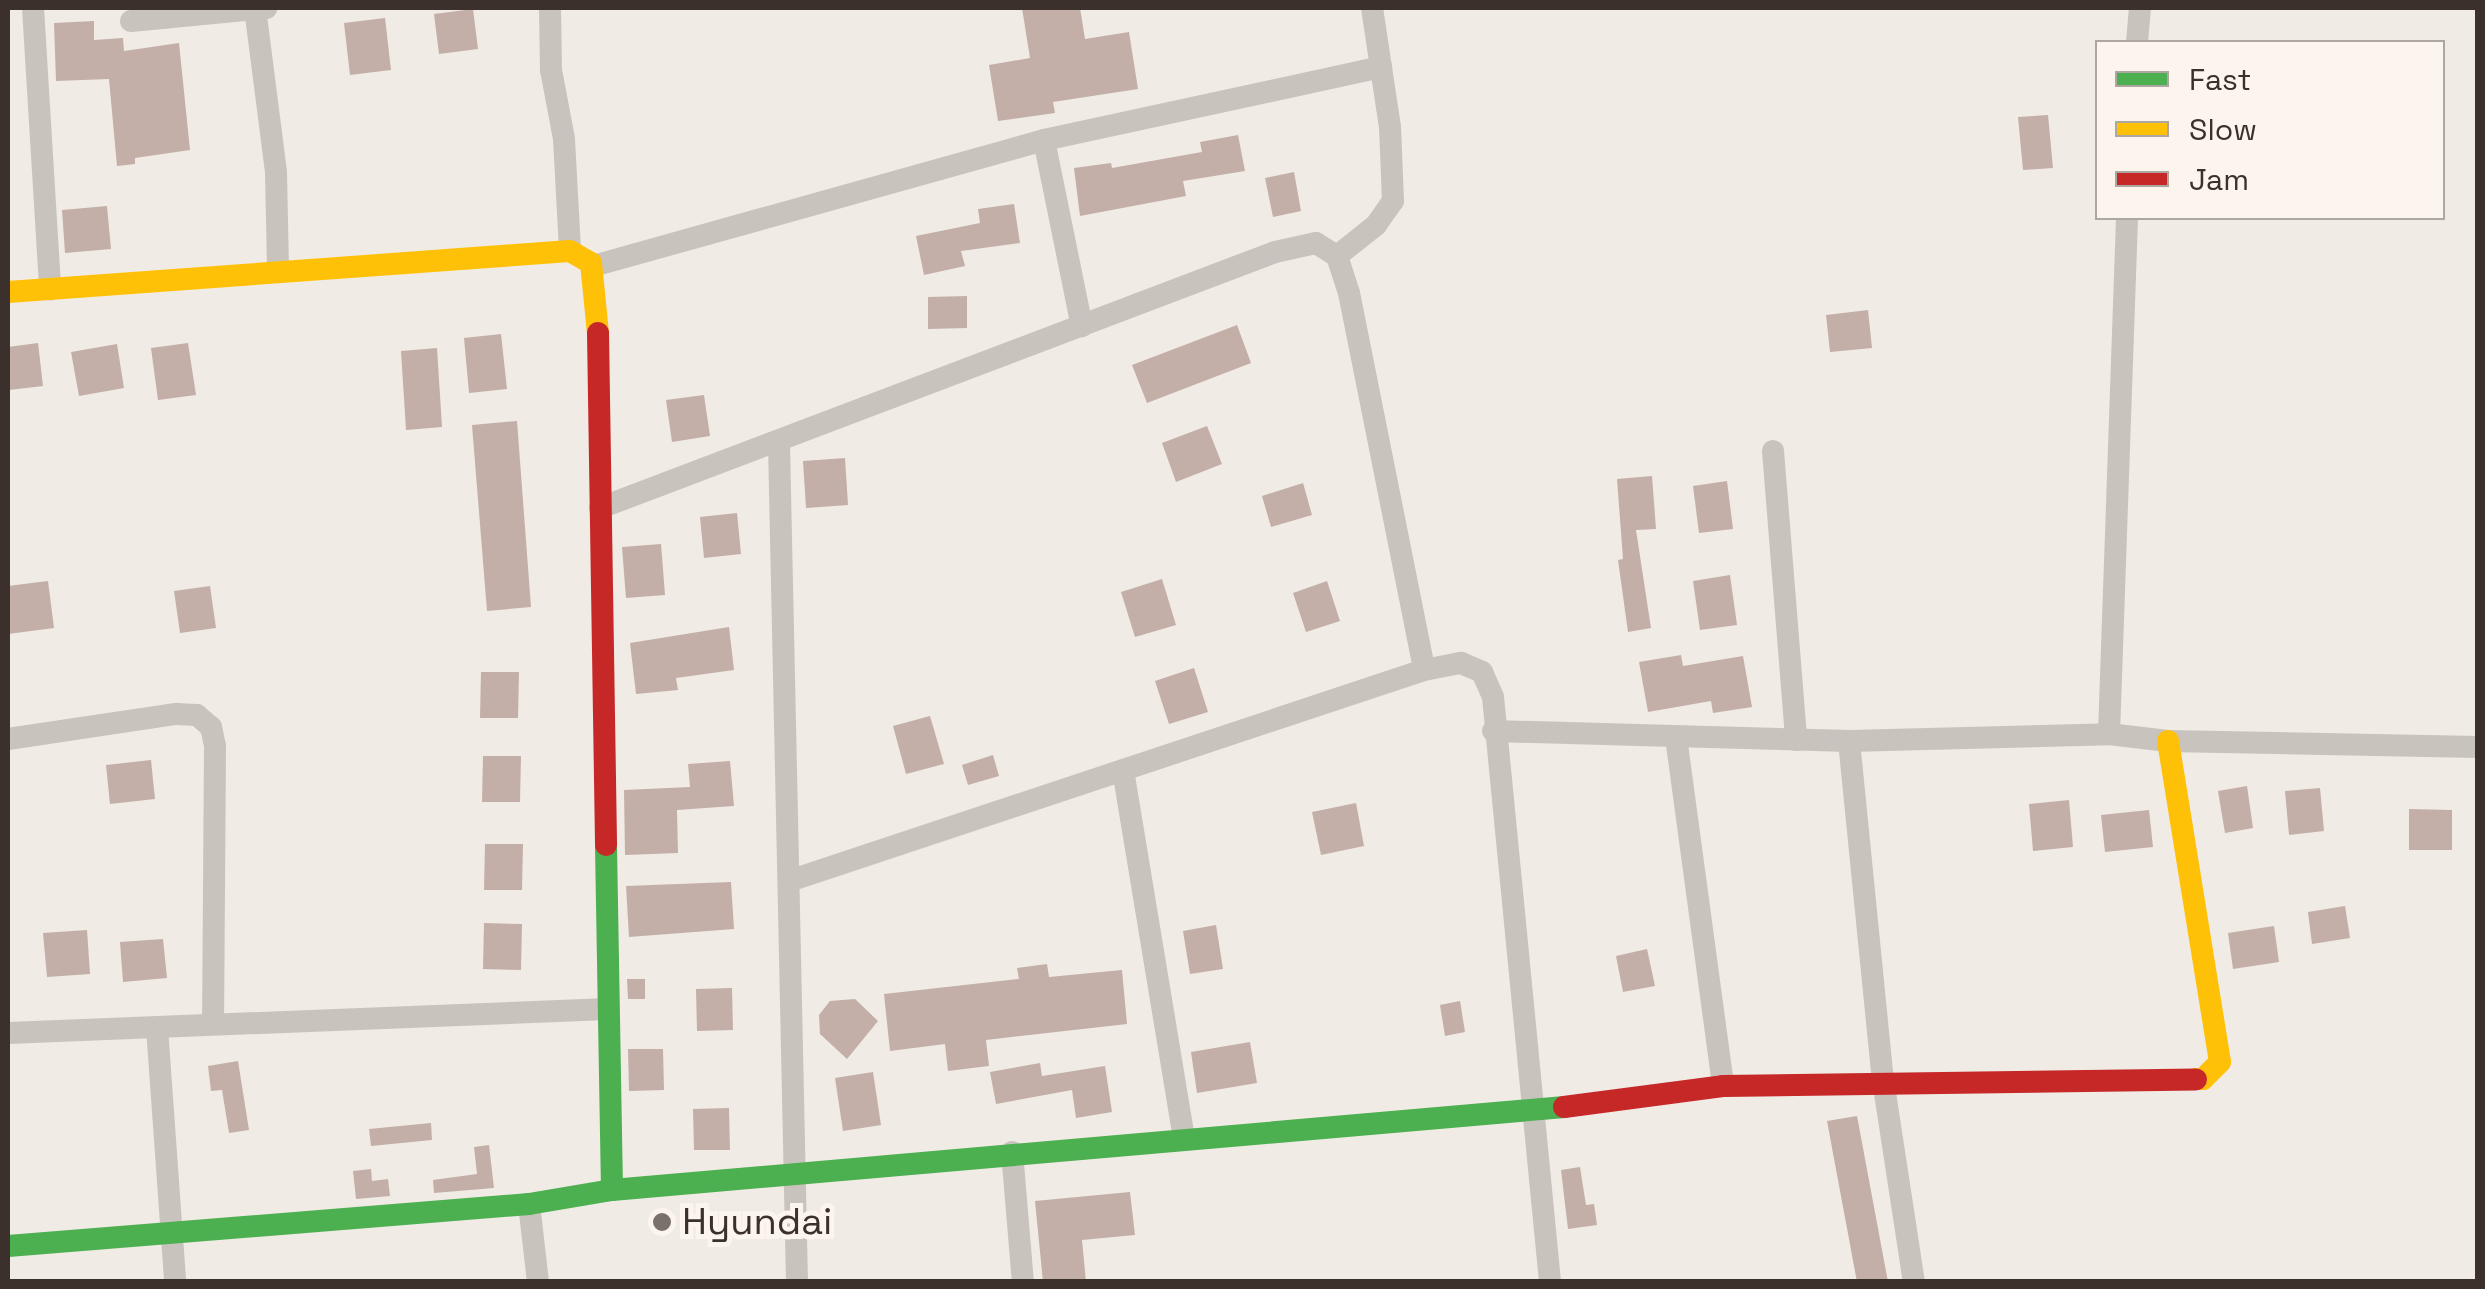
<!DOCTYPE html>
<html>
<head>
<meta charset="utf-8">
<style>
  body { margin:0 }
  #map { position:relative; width:2485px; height:1289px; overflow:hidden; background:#f0ebe5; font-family:"Space Grotesk",sans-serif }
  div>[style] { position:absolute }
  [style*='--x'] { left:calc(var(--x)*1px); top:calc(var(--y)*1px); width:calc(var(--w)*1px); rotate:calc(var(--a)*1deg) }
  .building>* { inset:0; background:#c3afa7 }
  .street>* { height:22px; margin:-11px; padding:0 11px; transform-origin:11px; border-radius:11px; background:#c9c3be }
  .fast>* { height:22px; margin:-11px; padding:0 11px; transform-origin:11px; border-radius:11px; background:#4caf50 }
  .slow>* { height:22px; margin:-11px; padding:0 11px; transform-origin:11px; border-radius:11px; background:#ffc107 }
  .jam>* { height:22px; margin:-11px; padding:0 11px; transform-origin:11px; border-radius:11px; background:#c62828 }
  .dots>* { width:28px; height:28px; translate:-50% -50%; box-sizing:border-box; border:5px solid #fbf5ee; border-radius:50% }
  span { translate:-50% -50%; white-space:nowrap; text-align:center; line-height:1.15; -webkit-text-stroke:10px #fbf5ee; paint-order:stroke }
  .poi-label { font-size:38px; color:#3b302b }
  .left { translate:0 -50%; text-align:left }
  .frame { position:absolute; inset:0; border:10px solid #3b302b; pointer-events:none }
  .legend { position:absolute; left:2095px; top:40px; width:350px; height:180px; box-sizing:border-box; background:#fbf5ee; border:2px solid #aea6a0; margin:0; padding:12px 18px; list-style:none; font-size:30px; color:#3b302b }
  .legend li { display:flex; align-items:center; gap:20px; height:50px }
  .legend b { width:50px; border:2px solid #aea6a0 }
</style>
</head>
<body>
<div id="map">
  <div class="building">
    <div style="clip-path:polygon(1022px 8px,1080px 8px,1085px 39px,1129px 32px,1138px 89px,1053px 102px,1055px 113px,998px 121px,989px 65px,1030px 58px)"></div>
    <div style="clip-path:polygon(473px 9px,478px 49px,439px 54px,434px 14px)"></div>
    <div style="clip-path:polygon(385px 18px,391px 70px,350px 75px,344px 23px)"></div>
    <div style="clip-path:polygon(94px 21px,94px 40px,123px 38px,124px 51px,179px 43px,190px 150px,135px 158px,135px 164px,117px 166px,109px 79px,56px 81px,54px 23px)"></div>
    <div style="clip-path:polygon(2048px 115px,2053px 168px,2023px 170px,2018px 117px)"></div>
    <div style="clip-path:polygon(1238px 135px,1245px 171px,1183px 181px,1186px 196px,1080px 216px,1074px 168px,1111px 163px,1112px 168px,1202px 152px,1200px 142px)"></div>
    <div style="clip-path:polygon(1294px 172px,1301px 211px,1273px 217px,1265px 178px)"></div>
    <div style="clip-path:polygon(1014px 204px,1020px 243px,961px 251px,965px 266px,924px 275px,916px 236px,980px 223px,978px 209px)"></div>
    <div style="clip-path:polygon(107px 206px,111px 249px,65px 253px,62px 210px)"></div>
    <div style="clip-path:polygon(967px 296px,967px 328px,928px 329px,928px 297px)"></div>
    <div style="clip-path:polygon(1868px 310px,1872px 348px,1830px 352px,1826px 315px)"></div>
    <div style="clip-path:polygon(1237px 325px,1251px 363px,1147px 403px,1132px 365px)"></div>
    <div style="clip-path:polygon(501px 334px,507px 389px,469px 393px,464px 338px)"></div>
    <div style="clip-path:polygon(38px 343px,43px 386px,9px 390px,8px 347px)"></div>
    <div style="clip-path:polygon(188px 343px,196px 395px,158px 400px,151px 348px)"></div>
    <div style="clip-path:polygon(117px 344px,124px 388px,79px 396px,71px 352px)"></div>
    <div style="clip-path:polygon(437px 348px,442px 427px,406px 430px,401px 351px)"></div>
    <div style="clip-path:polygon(704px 395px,710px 436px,672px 442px,666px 400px)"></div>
    <div style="clip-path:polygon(517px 421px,531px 607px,487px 611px,472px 425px)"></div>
    <div style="clip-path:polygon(1207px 426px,1222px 464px,1176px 482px,1162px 443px)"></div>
    <div style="clip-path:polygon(845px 458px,848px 505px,806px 508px,803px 461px)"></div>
    <div style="clip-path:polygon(1652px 476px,1656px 529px,1636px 530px,1651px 628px,1628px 632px,1618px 560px,1623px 559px,1617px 479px)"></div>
    <div style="clip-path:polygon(1727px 481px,1733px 529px,1699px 533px,1693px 486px)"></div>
    <div style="clip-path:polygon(1303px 483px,1312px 515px,1271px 527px,1262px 496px)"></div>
    <div style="clip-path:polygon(737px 513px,741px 554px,704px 558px,700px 517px)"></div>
    <div style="clip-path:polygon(661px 544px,665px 595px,626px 598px,622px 547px)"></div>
    <div style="clip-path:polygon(1730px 575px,1737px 625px,1700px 630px,1693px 581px)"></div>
    <div style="clip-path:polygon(1162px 579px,1176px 625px,1135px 637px,1121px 592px)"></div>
    <div style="clip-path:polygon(48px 581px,54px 628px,8px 634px,8px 586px)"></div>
    <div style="clip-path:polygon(1327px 581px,1340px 621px,1306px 632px,1293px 593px)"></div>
    <div style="clip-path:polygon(210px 586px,216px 628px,180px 633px,174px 591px)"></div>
    <div style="clip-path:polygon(729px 627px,734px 670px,676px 678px,678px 690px,636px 694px,630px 643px)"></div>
    <div style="clip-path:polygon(1681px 655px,1683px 666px,1743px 656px,1752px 707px,1713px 713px,1711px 701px,1648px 712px,1639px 662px)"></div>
    <div style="clip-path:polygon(1194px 668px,1208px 712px,1169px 724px,1155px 681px)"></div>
    <div style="clip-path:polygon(481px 672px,519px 672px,518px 718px,480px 718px)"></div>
    <div style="clip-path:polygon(930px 716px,944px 764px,906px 774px,893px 726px)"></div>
    <div style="clip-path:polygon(993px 755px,999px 776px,968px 785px,962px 765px)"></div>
    <div style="clip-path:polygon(483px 756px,521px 756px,520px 802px,482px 802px)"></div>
    <div style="clip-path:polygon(151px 760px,155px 799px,110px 804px,106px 765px)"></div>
    <div style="clip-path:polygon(730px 761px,734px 806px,677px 810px,678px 853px,625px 855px,624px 790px,690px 787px,688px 764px)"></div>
    <div style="clip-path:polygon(2247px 786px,2253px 828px,2225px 833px,2218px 791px)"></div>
    <div style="clip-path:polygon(2320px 788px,2324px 831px,2289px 835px,2285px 791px)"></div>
    <div style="clip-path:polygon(2069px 800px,2073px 847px,2033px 851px,2029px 804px)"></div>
    <div style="clip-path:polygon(1356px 803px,1364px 846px,1321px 855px,1312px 812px)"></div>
    <div style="clip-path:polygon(2409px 809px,2452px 810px,2452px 850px,2409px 850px)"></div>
    <div style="clip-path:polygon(2149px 810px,2153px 847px,2105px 852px,2101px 815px)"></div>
    <div style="clip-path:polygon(485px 844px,523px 844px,522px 890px,484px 890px)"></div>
    <div style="clip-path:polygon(731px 882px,734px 929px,629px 937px,626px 886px)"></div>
    <div style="clip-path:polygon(2345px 906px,2350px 938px,2312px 944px,2308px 912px)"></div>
    <div style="clip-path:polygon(484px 923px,522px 924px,521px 970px,483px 969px)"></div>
    <div style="clip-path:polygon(1216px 925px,1223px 969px,1190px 974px,1183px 931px)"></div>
    <div style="clip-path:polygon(2274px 926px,2279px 962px,2233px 969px,2228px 933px)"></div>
    <div style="clip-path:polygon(87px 930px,90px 974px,47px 977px,43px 933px)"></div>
    <div style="clip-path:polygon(163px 939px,167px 978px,123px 982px,120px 942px)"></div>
    <div style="clip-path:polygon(1647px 949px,1655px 986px,1623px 992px,1616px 956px)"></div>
    <div style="clip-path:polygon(1047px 964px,1049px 977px,1122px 970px,1127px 1024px,986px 1040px,989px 1066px,948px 1071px,945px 1044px,890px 1051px,884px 994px,1019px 979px,1017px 968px)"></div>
    <div style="clip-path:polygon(627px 979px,645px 979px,645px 999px,628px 999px)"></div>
    <div style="clip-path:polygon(732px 988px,733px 1030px,697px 1031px,696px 989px)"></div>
    <div style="clip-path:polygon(855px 999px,878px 1021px,847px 1059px,820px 1034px,819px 1015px,830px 1001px)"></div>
    <div style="clip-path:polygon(1460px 1001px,1465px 1032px,1445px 1036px,1440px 1005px)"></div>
    <div style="clip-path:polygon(1250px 1042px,1257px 1083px,1197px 1093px,1191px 1052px)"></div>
    <div style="clip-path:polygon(628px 1049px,663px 1049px,664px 1090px,629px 1091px)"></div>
    <div style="clip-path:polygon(238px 1061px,249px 1130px,229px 1133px,222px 1090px,211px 1091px,208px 1066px)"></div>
    <div style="clip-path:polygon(1040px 1063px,1042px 1076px,1105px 1066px,1112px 1112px,1076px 1118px,1072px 1090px,996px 1104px,990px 1072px)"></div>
    <div style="clip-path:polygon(873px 1072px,881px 1125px,843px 1131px,835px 1078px)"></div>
    <div style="clip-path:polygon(729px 1108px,730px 1150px,694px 1150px,693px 1109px)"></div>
    <div style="clip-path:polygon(1857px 1116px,1888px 1282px,1857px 1282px,1827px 1121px)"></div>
    <div style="clip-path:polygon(431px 1123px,432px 1140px,371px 1146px,369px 1129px)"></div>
    <div style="clip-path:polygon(489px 1145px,494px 1188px,434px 1193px,433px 1180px,477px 1174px,474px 1147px)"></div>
    <div style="clip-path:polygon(1580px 1167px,1586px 1205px,1594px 1204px,1597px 1225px,1568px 1229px,1561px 1170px)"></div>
    <div style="clip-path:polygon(371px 1169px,372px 1181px,388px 1179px,390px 1196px,356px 1199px,353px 1171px)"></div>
    <div style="clip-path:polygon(1130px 1192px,1135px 1235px,1082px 1240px,1086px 1282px,1043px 1282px,1035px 1201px)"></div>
  </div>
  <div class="street">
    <div style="--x:33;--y:8;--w:282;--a:86.5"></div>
    <div style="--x:255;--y:8;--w:166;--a:82.7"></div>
    <div style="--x:276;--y:173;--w:97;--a:88.8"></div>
    <div style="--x:550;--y:8;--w:62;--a:89.1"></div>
    <div style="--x:551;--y:70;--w:70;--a:79.3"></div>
    <div style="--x:564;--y:139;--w:112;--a:86.9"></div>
    <div style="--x:131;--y:21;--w:136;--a:-5.5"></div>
    <div style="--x:2137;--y:42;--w:34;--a:-85"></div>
    <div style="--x:1044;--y:140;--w:190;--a:78.5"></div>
    <div style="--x:1337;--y:256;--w:50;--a:-38.5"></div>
    <div style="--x:1376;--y:225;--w:29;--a:-55"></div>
    <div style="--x:1393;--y:201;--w:74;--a:-92.3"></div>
    <div style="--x:1390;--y:127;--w:120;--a:-98.6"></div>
    <div style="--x:593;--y:266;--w:468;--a:-15.6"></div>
    <div style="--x:1044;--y:140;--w:345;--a:-12.2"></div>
    <div style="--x:779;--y:444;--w:838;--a:88.77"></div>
    <div style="--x:1773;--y:451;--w:290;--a:85.4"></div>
    <div style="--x:600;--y:508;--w:722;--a:-20.77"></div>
    <div style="--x:1275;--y:252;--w:42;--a:-12.4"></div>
    <div style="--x:1316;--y:243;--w:25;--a:32"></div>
    <div style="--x:1337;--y:256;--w:39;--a:72"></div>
    <div style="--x:1349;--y:293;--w:384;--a:78.7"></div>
    <div style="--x:1493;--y:731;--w:356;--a:1.6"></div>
    <div style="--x:1849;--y:741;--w:260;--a:-1.5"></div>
    <div style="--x:2109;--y:734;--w:59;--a:6.8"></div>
    <div style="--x:2168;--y:741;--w:310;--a:1.1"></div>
    <div style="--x:2109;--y:734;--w:516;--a:-88"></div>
    <div style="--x:1676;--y:737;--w:352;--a:82.3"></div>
    <div style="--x:8;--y:739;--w:170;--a:-8.5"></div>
    <div style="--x:176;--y:714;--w:21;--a:3"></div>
    <div style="--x:197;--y:715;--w:18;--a:41"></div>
    <div style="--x:211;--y:727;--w:19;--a:78"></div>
    <div style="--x:215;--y:746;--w:276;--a:90.4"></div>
    <div style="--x:1849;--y:741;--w:341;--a:84.3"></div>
    <div style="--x:1883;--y:1080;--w:204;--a:81.3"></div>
    <div style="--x:1123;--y:770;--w:374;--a:80.6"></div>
    <div style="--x:789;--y:881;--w:669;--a:-18.38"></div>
    <div style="--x:1424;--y:670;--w:38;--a:-11"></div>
    <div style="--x:1461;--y:663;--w:23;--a:23"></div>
    <div style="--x:1482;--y:672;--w:27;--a:66"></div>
    <div style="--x:1493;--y:697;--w:588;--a:84.43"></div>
    <div style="--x:157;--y:1028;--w:255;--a:85.9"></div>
    <div style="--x:8;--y:1033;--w:601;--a:-2.29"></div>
    <div style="--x:1012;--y:1152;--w:130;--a:85.2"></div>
    <div style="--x:529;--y:1204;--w:79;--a:83.4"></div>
  </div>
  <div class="fast">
    <div style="--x:612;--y:1190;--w:956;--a:-4.98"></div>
    <div style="--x:8;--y:1246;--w:523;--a:-4.61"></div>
    <div style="--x:529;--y:1204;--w:84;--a:-9.6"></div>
    <div style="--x:612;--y:1190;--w:345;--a:-91"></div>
  </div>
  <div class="slow">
    <div style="--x:8;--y:292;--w:563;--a:-4.17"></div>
    <div style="--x:570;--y:251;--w:24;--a:30"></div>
    <div style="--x:591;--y:263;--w:70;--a:84.3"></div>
    <div style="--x:2168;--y:741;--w:325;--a:80.8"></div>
    <div style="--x:2220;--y:1062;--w:24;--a:135"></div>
    <div style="--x:2203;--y:1079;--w:7;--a:180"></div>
  </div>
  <div class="jam">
    <div style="--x:598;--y:333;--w:512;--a:89.1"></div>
    <div style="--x:1564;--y:1107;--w:160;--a:-7.5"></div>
    <div style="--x:1723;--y:1086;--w:473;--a:-0.8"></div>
  </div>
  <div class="dots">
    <div style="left:662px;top:1222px;background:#7a716c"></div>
  </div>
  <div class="poi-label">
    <span class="left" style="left:682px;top:1222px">Hyundai</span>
  </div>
  <div class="frame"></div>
  <ul class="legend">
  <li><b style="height:12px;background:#4caf50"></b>Fast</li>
  <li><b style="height:12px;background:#ffc107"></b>Slow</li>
  <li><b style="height:12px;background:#c62828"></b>Jam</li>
  </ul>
</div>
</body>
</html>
